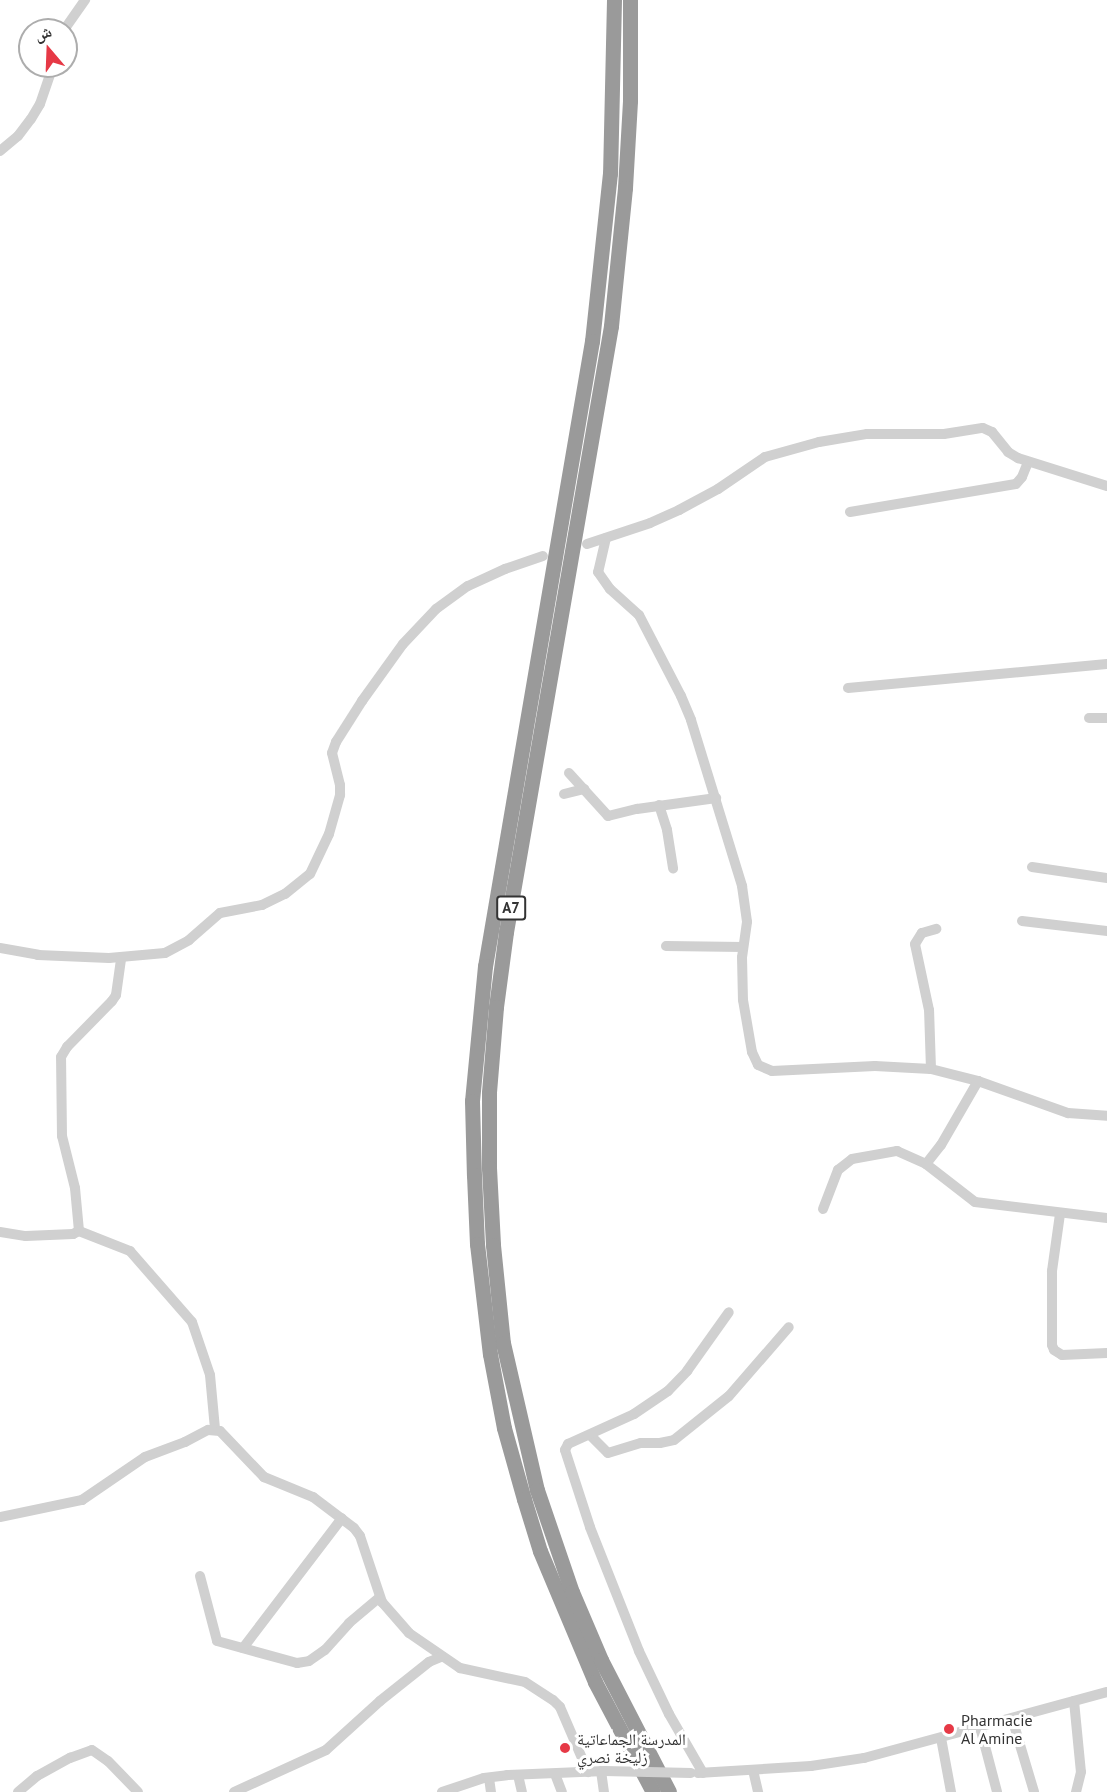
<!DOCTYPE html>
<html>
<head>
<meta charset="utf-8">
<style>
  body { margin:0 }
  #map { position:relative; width:1107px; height:1792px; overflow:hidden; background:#fff; font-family:"PT Sans","Noto Naskh Arabic",sans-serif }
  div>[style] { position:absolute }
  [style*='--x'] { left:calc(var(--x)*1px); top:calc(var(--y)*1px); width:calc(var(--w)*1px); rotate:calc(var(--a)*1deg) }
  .minor>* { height:10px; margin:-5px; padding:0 5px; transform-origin:5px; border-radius:5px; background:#d0d0d0 }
  .highway>* { height:15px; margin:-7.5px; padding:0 7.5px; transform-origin:7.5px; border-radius:7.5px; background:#9a9a9a }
  .minor-bridge>* { height:10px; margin:-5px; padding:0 5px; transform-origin:5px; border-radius:5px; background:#d0d0d0 }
  .dots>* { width:16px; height:16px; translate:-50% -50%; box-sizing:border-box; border:3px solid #fff; border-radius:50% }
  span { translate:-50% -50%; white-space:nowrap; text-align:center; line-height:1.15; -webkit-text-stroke:6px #fff; paint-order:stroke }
  .shield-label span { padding:2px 4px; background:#fff; border:2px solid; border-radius:4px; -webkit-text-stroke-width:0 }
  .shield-label { font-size:15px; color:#333; font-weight:700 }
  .poi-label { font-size:16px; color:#333 }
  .left { translate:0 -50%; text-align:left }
  .north { position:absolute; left:18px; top:18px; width:60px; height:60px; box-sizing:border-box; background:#fff; border:2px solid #adadad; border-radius:50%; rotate:341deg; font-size:16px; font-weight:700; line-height:24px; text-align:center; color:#333 }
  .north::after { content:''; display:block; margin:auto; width:21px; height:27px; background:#e63946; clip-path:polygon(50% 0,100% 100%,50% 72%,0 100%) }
</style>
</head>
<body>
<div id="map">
  <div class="minor">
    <div style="--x:64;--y:30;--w:37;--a:-55"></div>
    <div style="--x:0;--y:151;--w:23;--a:-40"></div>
    <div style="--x:18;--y:136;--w:21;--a:-53"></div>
    <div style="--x:31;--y:119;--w:17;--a:-59"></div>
    <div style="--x:40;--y:104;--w:40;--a:-71.1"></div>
    <div style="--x:850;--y:512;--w:168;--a:-9.6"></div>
    <div style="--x:1016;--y:484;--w:9;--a:-49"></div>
    <div style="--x:1022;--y:477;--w:16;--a:-68"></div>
    <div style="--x:606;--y:538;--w:35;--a:103"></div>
    <div style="--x:598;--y:572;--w:21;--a:55"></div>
    <div style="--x:610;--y:589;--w:39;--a:42"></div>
    <div style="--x:639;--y:615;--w:91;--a:62.6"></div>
    <div style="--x:681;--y:696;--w:26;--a:67"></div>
    <div style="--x:691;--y:720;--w:174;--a:72.9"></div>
    <div style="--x:742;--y:886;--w:36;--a:82"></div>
    <div style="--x:747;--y:922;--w:35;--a:98"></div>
    <div style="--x:742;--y:957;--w:43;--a:88.7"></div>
    <div style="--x:743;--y:1000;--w:53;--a:80.2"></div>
    <div style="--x:752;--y:1052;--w:14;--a:65"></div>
    <div style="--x:758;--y:1065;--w:15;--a:23"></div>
    <div style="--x:772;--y:1071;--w:103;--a:-2.8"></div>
    <div style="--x:875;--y:1066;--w:56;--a:3.1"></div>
    <div style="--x:931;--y:1069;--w:49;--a:14.3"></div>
    <div style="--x:978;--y:1081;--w:96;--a:19.6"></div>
    <div style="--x:1068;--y:1113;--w:39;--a:4"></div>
    <div style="--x:587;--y:544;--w:66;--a:-18.4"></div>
    <div style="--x:650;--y:523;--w:32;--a:-24"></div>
    <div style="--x:679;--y:510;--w:44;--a:-28.3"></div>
    <div style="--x:718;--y:489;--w:57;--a:-34.2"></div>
    <div style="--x:765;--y:457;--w:56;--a:-15.5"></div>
    <div style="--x:819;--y:442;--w:49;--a:-9.5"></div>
    <div style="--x:867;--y:434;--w:77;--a:0"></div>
    <div style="--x:944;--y:434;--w:39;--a:-9"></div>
    <div style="--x:983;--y:428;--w:10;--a:24"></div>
    <div style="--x:992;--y:432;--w:26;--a:51"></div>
    <div style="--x:1008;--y:452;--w:12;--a:31"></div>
    <div style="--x:1018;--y:458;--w:93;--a:17.5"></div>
    <div style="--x:848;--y:688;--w:260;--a:-5.3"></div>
    <div style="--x:1089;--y:718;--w:18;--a:0"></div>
    <div style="--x:569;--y:773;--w:58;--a:47.8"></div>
    <div style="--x:608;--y:816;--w:30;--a:-14"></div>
    <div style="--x:637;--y:809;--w:80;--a:-7.9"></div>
    <div style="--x:564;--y:794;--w:21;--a:-14"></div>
    <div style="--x:659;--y:805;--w:26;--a:72"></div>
    <div style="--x:667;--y:830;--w:39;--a:81"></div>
    <div style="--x:1032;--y:867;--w:76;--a:8.3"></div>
    <div style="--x:1022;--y:921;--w:86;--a:6.7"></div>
    <div style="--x:666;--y:946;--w:77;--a:0.7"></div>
    <div style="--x:0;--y:948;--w:39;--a:10"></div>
    <div style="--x:38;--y:955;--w:71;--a:2.4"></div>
    <div style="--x:109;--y:958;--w:56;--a:-5.1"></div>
    <div style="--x:165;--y:953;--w:27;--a:-28"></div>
    <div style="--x:189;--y:940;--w:41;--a:-41.1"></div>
    <div style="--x:220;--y:913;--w:43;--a:-10.8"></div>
    <div style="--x:262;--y:905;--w:25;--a:-26"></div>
    <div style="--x:285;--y:894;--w:32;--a:-39"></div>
    <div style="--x:310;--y:874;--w:44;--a:-64.6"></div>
    <div style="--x:329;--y:834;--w:41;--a:-74.2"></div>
    <div style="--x:340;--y:795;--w:10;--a:-90"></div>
    <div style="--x:340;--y:785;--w:33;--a:-104"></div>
    <div style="--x:332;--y:753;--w:12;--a:-70"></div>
    <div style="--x:336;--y:742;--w:49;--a:-57.6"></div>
    <div style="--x:362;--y:701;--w:70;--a:-54.3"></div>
    <div style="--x:403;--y:644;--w:48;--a:-46.7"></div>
    <div style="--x:436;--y:609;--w:39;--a:-36"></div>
    <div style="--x:468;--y:586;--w:41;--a:-24.7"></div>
    <div style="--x:505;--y:569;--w:40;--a:-18.9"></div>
    <div style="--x:931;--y:1069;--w:59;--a:-91.9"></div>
    <div style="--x:929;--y:1010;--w:67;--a:-102"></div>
    <div style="--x:915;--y:944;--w:13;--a:-58"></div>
    <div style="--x:922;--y:933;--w:15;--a:-16"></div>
    <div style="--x:926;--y:1164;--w:62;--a:37.8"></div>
    <div style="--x:975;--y:1202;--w:133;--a:6.9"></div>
    <div style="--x:823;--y:1209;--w:42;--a:-69"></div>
    <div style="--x:838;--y:1170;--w:18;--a:-38"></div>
    <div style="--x:852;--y:1159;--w:46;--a:-10.1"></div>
    <div style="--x:897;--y:1151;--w:32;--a:24"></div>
    <div style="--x:926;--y:1164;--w:24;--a:-52"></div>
    <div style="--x:941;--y:1145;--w:74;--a:-60"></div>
    <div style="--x:1060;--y:1214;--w:58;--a:98"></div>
    <div style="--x:1052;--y:1271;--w:74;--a:90"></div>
    <div style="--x:1052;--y:1345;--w:5;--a:68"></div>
    <div style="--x:1054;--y:1350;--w:9;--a:32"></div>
    <div style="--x:1062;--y:1355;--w:45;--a:-2.5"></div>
    <div style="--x:79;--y:1231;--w:55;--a:21.4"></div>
    <div style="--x:130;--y:1251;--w:94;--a:48.9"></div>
    <div style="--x:192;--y:1322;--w:56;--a:71.2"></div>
    <div style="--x:210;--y:1375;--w:54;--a:84.7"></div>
    <div style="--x:0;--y:1232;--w:26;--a:9"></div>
    <div style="--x:26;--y:1236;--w:47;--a:-2.4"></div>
    <div style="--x:73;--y:1234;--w:7;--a:-27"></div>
    <div style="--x:79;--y:1231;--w:43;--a:-95.3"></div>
    <div style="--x:75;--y:1188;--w:54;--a:-104"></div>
    <div style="--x:62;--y:1136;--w:79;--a:-90.7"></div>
    <div style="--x:61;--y:1057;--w:12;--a:-59"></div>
    <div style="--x:67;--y:1047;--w:64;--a:-45.6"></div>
    <div style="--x:112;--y:1001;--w:7;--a:-56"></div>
    <div style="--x:116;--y:995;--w:37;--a:-82"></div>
    <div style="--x:590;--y:1435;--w:25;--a:45"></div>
    <div style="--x:608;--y:1453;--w:34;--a:-17"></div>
    <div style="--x:641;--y:1443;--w:19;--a:0"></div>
    <div style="--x:660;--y:1443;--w:14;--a:-12"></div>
    <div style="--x:674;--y:1440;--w:70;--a:-38.7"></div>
    <div style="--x:729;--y:1396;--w:91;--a:-49"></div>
    <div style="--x:0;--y:1517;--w:84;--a:-11.7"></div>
    <div style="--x:82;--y:1500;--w:76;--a:-34.3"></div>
    <div style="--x:145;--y:1457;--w:43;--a:-20.6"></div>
    <div style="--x:185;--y:1442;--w:26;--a:-28"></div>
    <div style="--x:208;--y:1430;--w:12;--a:5"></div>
    <div style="--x:220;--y:1431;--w:64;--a:46.3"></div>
    <div style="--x:264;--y:1477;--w:53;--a:22.2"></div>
    <div style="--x:313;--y:1497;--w:51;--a:37.1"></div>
    <div style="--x:354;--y:1528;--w:10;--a:53"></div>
    <div style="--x:360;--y:1536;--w:70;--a:71.6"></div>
    <div style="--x:382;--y:1602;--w:41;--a:48.9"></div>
    <div style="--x:409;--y:1633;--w:62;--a:34.5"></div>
    <div style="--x:460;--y:1668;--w:66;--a:12.2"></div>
    <div style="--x:525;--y:1682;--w:33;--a:33"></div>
    <div style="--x:553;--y:1700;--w:10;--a:45"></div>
    <div style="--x:560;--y:1707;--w:71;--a:66.7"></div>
    <div style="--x:200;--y:1576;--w:67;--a:75.3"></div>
    <div style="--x:217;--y:1641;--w:83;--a:15.4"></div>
    <div style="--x:297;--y:1663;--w:12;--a:-9"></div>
    <div style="--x:309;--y:1661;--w:19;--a:-35"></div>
    <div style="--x:325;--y:1650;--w:36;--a:-48"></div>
    <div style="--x:349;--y:1623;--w:40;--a:-40"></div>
    <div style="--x:243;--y:1648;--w:163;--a:-52.7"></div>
    <div style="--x:1074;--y:1701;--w:71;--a:84.4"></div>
    <div style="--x:1081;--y:1772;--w:21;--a:104"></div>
    <div style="--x:1012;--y:1718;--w:77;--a:73.4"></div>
    <div style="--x:980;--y:1727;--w:67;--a:75.3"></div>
    <div style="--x:941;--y:1738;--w:55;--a:79.5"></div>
    <div style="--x:753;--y:1770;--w:23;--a:77"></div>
    <div style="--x:601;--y:1771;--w:21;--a:82"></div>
    <div style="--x:698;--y:1773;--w:113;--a:-3.5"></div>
    <div style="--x:811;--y:1766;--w:54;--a:-8.6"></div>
    <div style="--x:864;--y:1758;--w:252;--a:-15.2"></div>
    <div style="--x:703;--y:1773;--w:68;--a:-120"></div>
    <div style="--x:669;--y:1714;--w:70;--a:-115.5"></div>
    <div style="--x:639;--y:1651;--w:133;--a:-111.6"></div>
    <div style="--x:590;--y:1527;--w:81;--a:-108"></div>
    <div style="--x:565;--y:1450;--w:7;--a:-63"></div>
    <div style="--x:568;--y:1444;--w:72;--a:-24.4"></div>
    <div style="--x:634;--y:1414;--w:41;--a:-34.1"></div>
    <div style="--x:668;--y:1391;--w:28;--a:-46"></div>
    <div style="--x:687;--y:1371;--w:72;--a:-54.6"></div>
    <div style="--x:555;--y:1774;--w:19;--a:69"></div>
    <div style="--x:518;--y:1775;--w:17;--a:77"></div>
    <div style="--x:489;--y:1778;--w:14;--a:82"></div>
    <div style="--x:18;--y:1792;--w:25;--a:-40"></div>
    <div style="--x:37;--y:1776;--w:38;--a:-29"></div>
    <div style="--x:70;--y:1758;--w:23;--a:-20"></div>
    <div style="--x:92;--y:1750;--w:19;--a:35"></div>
    <div style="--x:108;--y:1761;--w:43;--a:45.9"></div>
    <div style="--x:234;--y:1792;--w:101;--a:-24.5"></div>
    <div style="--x:326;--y:1750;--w:73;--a:-42.2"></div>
    <div style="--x:380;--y:1701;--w:63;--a:-38.5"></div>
    <div style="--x:429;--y:1662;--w:13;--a:-23"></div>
    <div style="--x:442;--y:1792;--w:44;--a:-18.4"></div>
    <div style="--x:484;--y:1778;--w:23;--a:-7"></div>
    <div style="--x:507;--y:1775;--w:98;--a:-2.3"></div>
  </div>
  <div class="highway">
    <div style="--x:614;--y:0;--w:173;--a:91.3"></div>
    <div style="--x:610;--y:173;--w:169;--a:96.1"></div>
    <div style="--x:592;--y:341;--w:634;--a:99.71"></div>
    <div style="--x:485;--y:966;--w:136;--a:95.5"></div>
    <div style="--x:472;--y:1101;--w:74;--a:88.5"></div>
    <div style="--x:474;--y:1175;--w:69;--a:87.5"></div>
    <div style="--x:477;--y:1244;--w:111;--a:83.3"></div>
    <div style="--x:490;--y:1354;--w:75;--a:79.3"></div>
    <div style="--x:504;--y:1428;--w:74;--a:74.3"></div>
    <div style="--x:524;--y:1499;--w:54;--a:72.9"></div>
    <div style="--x:540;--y:1551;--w:142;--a:67.2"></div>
    <div style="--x:595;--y:1682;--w:124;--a:62.2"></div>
    <div style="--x:630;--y:0;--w:101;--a:90"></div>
    <div style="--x:630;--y:101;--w:87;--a:93.3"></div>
    <div style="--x:625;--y:188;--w:139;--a:95.8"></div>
    <div style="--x:611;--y:326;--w:615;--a:99.83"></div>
    <div style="--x:506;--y:932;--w:76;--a:97.6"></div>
    <div style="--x:496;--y:1007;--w:86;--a:94.7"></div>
    <div style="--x:489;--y:1093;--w:75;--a:90"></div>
    <div style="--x:489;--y:1168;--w:77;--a:87"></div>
    <div style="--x:493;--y:1245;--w:99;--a:84.2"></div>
    <div style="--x:503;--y:1343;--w:151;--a:77"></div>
    <div style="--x:537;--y:1490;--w:108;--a:71.1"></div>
    <div style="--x:572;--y:1592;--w:74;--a:66.9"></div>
    <div style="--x:601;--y:1660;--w:148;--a:62.7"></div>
  </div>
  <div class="minor-bridge">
    <div style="--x:605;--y:1771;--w:86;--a:1.3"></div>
  </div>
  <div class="dots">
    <div style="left:949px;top:1729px;background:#e63946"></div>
    <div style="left:565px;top:1748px;background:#e63946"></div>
  </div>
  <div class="shield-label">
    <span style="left:511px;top:908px">A7</span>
  </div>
  <div class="poi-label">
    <span class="left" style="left:961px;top:1729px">Pharmacie<br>Al Amine</span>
    <span class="left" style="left:577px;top:1748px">المدرسة الجماعاتية<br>زليخة نصري</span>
  </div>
  <div class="north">ش</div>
</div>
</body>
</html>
